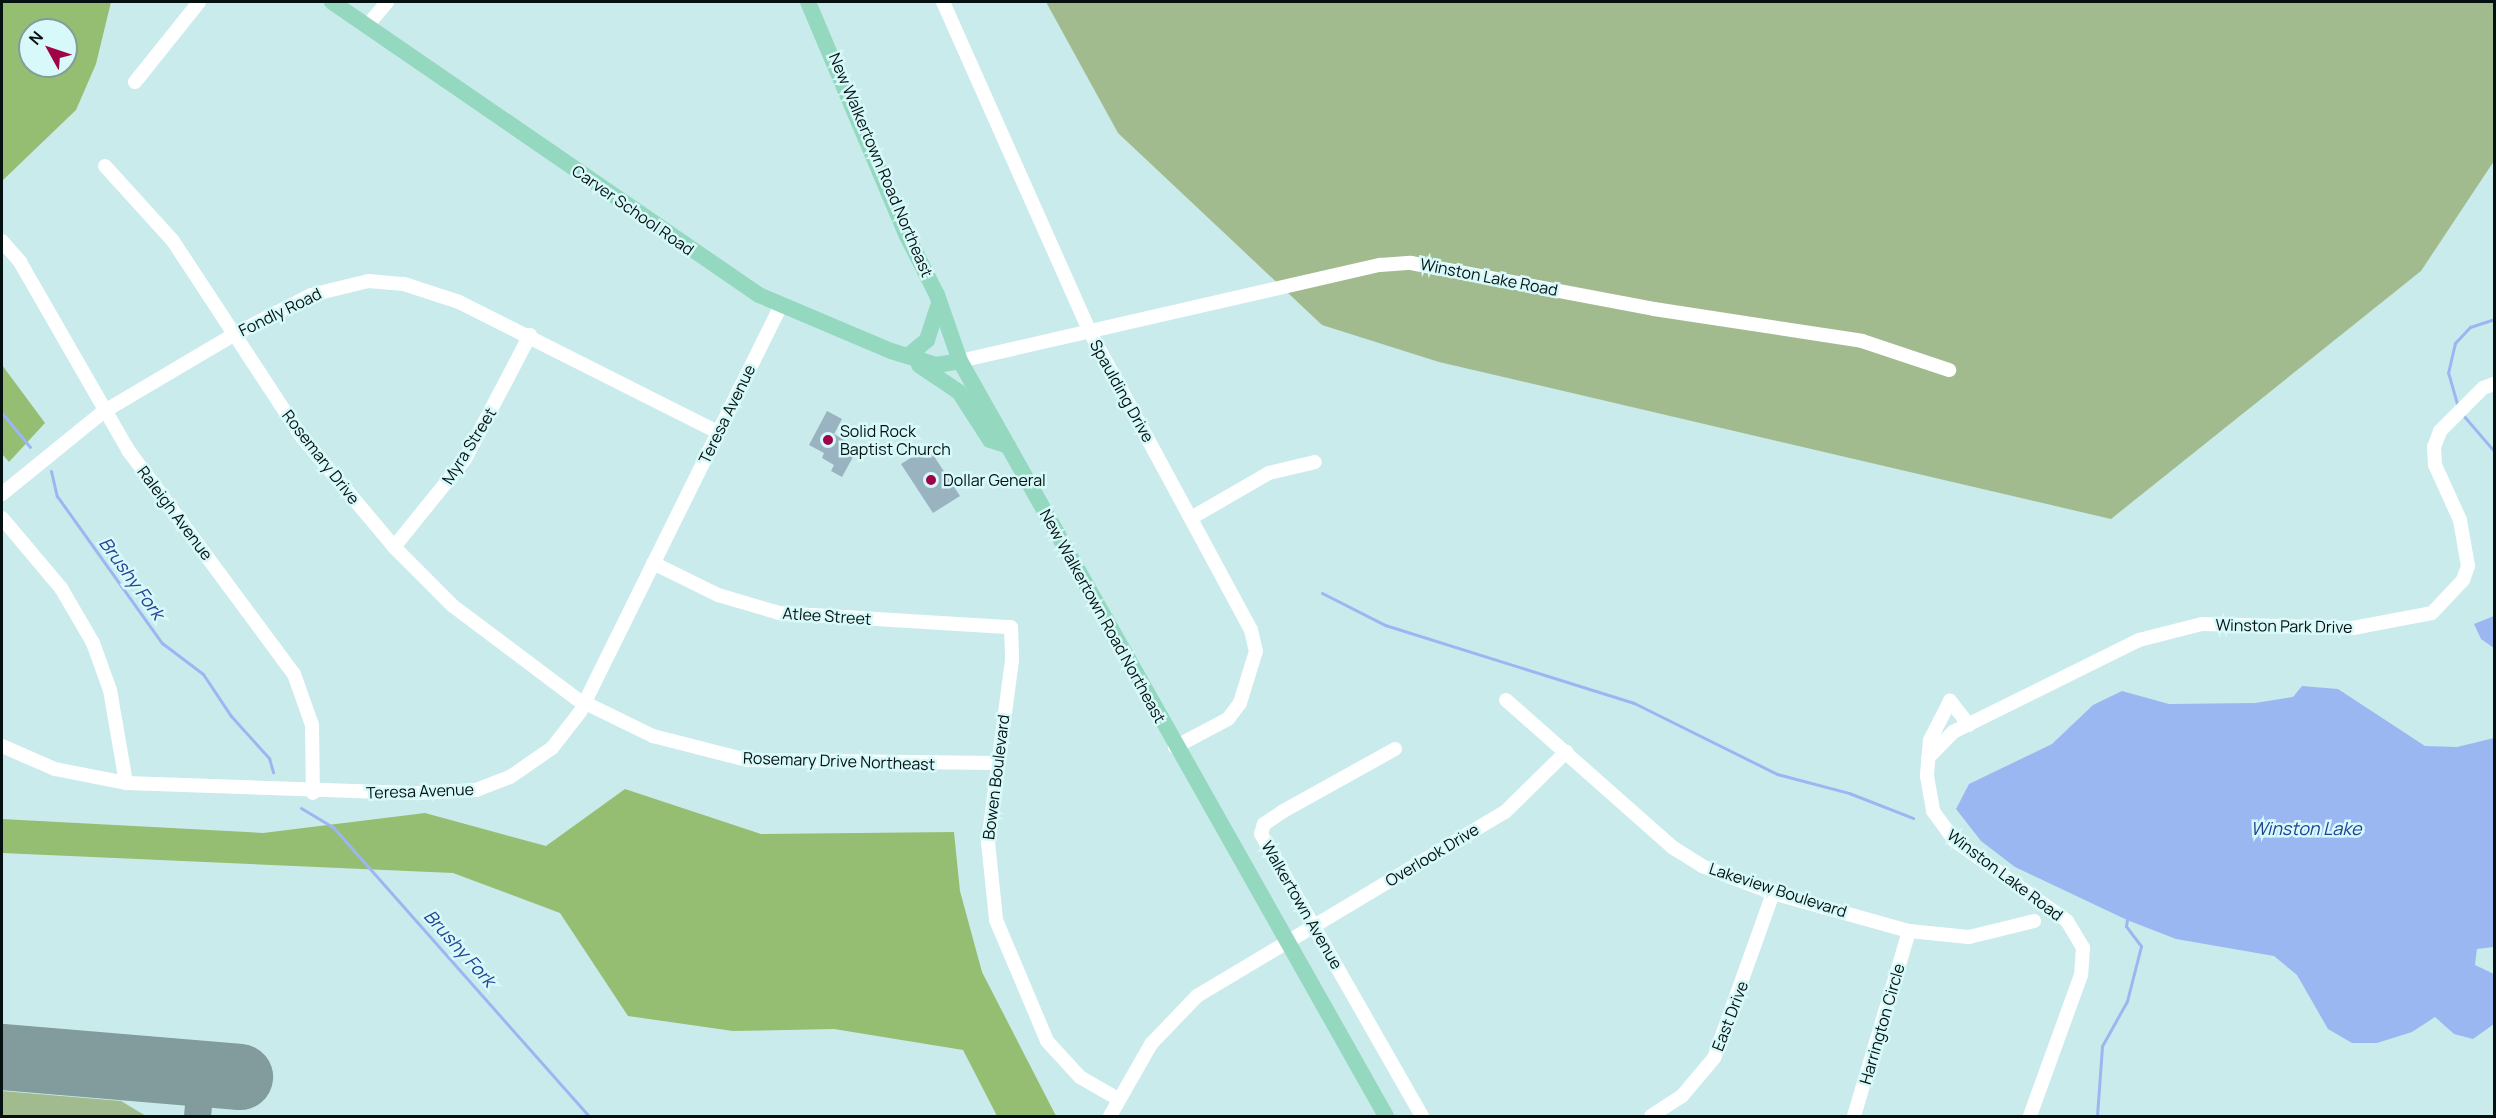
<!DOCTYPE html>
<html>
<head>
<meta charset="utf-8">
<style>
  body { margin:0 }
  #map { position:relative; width:2496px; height:1118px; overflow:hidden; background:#caebec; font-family:Manrope,sans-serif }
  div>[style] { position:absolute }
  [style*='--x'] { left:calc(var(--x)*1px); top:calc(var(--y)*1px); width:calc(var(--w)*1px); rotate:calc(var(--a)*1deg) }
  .green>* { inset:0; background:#a2bb8e }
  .forest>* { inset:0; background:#95be72 }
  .water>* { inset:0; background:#9bb7f2 }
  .stream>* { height:3px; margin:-1.5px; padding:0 1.5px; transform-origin:1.5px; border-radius:1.5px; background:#9bb7f2 }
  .taxiway>* { height:27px; margin:-13.5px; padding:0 13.5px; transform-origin:13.5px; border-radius:13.5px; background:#829b9c }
  .runway>* { height:66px; margin:-33px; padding:0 33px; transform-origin:33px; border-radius:33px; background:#829b9c }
  .building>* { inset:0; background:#99b3c1 }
  .minor>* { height:14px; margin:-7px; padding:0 7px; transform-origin:7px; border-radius:7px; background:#fff }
  .major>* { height:16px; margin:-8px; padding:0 8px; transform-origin:8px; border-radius:8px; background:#94d9bf }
  .dots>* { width:16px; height:16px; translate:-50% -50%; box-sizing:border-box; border:3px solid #d7f9f9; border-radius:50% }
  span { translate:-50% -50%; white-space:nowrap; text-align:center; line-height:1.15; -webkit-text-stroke:5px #d7f9f9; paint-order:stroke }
  .street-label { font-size:16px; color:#051010 }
  .poi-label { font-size:16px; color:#051010 }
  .left { translate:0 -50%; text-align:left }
  .water-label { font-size:18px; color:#234296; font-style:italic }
  .frame { position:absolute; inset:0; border:3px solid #051010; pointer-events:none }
  .north { position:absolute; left:18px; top:18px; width:60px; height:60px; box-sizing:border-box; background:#d7f9f9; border:2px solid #839c9c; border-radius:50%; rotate:310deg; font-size:16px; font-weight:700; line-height:24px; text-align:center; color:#051010 }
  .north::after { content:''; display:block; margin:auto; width:21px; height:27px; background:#9f0348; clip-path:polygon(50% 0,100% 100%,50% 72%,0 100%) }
</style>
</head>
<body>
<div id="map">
  <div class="green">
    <div style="clip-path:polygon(1046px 2px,2494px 2px,2494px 161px,2421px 271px,2111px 519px,1439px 362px,1322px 325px,1118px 133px)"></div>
    <div style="clip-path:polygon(2px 1091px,121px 1101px,146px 1116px,2px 1116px)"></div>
  </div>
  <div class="forest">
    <div style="clip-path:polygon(evenodd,2px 2px,111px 2px,96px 64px,76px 110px,2px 181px,2px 2px,30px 30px,66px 30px,66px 66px,30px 66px,30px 30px)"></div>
    <div style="clip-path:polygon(2px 365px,45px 423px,9px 462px,2px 454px)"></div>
    <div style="clip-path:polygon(625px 789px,761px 834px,954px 832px,960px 891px,982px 972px,1056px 1116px,997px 1116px,963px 1050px,834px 1029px,733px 1031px,628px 1016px,560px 913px,453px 873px,2px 853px,2px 819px,263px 833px,425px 813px,546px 846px)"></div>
  </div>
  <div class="water">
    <div style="clip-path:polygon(2494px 616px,2494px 648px,2481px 639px,2474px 624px)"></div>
    <div style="clip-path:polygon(2302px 686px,2338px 689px,2425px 746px,2457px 747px,2494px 738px,2494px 947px,2477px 949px,2475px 965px,2494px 974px,2494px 1024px,2473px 1039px,2454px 1034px,2435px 1017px,2412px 1032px,2377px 1043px,2352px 1043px,2328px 1029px,2297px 975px,2274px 956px,2176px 939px,2127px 920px,2015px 867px,1981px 841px,1956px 809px,1969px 784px,2052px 744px,2093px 705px,2122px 691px,2169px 704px,2255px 703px,2293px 697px)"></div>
  </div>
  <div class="stream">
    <div style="--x:2458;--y:407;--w:35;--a:-106"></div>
    <div style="--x:2448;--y:373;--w:31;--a:-77"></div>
    <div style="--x:2455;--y:343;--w:22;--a:-47"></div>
    <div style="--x:2470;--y:327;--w:25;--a:-18"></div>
    <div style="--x:2;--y:413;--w:44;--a:50.5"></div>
    <div style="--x:2463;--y:415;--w:48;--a:49.3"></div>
    <div style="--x:51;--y:471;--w:26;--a:77"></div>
    <div style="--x:57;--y:496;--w:181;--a:54.5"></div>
    <div style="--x:162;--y:643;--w:51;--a:37.1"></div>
    <div style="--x:203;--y:674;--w:50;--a:56.3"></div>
    <div style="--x:231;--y:716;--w:57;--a:47.9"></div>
    <div style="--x:269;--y:758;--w:15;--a:74"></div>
    <div style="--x:1322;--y:593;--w:71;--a:26.9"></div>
    <div style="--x:1385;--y:625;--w:261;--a:17.4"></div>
    <div style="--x:1634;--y:703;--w:160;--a:26.4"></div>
    <div style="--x:1777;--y:774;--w:74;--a:14.8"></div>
    <div style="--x:1849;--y:793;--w:69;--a:21.3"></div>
    <div style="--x:301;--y:808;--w:37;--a:31"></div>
    <div style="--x:333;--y:827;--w:386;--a:48.5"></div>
    <div style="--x:2097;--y:1116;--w:70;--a:-85.9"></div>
    <div style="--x:2102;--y:1046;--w:51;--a:-60.9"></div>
    <div style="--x:2127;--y:1001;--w:57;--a:-75.7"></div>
    <div style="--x:2141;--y:946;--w:25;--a:-127"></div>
    <div style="--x:2126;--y:926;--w:6;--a:-81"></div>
  </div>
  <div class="taxiway">
    <div style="--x:197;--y:1116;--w:43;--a:-84.7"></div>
  </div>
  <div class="runway">
    <div style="--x:2;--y:1057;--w:239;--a:4.8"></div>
  </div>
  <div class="building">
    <div style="clip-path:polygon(827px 411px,842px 419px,834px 434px,858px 448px,842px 477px,831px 471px,834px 465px,822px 458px,824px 453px,809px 445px)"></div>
    <div style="clip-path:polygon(928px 447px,960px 496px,933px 513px,901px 464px)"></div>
  </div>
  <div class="minor">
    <div style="--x:943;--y:2;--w:363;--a:66"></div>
    <div style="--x:1091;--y:334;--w:336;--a:61.6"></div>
    <div style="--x:1251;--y:630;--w:22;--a:77"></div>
    <div style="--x:1256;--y:651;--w:54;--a:107.1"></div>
    <div style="--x:1240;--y:703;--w:20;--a:127"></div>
    <div style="--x:1228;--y:719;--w:60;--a:152.2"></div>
    <div style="--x:367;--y:26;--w:31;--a:-50"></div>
    <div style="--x:135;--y:82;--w:102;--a:-51.3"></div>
    <div style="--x:105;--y:166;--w:101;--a:47.8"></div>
    <div style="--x:173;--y:241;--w:233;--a:56.7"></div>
    <div style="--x:301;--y:436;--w:145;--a:50"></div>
    <div style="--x:394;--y:547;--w:83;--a:45"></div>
    <div style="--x:453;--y:606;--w:155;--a:36.9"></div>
    <div style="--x:577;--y:699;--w:85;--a:26"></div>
    <div style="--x:653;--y:736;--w:97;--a:14.3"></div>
    <div style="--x:747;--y:760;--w:249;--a:0.7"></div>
    <div style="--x:2;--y:241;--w:28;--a:49"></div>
    <div style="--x:20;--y:262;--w:217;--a:60.1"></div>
    <div style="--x:128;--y:450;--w:279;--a:53.5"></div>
    <div style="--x:294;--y:674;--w:54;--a:70.6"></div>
    <div style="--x:312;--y:725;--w:68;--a:89.2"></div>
    <div style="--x:960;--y:361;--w:431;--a:-12.9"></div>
    <div style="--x:1380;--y:265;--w:31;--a:-4"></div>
    <div style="--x:1411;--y:263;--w:247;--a:10.7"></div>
    <div style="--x:1654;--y:309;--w:210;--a:8.7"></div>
    <div style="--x:1862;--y:341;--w:92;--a:18.4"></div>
    <div style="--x:2;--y:494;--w:130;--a:-39.1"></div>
    <div style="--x:103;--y:412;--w:153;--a:-30.6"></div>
    <div style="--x:235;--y:334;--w:85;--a:-27.2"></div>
    <div style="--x:311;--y:295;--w:59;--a:-13.8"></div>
    <div style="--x:368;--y:281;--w:36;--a:5"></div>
    <div style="--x:404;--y:284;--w:58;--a:18.1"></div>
    <div style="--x:459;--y:302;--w:290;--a:26.7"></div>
    <div style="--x:2;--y:518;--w:92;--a:49.9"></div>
    <div style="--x:61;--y:588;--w:64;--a:59.8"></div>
    <div style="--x:93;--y:643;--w:50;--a:70.1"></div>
    <div style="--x:110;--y:690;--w:94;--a:80.2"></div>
    <div style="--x:1191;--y:518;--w:90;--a:-30"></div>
    <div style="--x:1269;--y:473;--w:47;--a:-13.4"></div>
    <div style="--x:394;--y:547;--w:113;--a:-51.1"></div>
    <div style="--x:465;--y:459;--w:140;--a:-62.3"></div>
    <div style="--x:653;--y:563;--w:72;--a:26.2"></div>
    <div style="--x:718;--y:595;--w:64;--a:16.4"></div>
    <div style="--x:779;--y:613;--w:232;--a:3.5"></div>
    <div style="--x:1011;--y:627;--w:33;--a:88"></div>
    <div style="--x:1012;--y:660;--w:184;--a:97.5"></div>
    <div style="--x:988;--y:842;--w:78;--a:84.1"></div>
    <div style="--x:996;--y:920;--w:131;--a:67.1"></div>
    <div style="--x:1047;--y:1041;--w:49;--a:47.5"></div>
    <div style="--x:1080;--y:1077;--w:44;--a:30.1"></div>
    <div style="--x:1506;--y:700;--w:222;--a:41.5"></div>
    <div style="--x:1672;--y:847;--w:36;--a:32"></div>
    <div style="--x:1702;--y:866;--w:76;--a:20.8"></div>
    <div style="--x:1773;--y:893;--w:141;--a:15.6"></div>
    <div style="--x:1909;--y:931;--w:60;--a:5.7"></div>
    <div style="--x:1969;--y:937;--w:67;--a:-13.8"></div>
    <div style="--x:1969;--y:725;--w:31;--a:-128"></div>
    <div style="--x:1950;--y:701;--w:44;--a:117.1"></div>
    <div style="--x:1930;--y:740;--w:36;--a:95"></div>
    <div style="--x:1927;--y:776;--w:36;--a:80"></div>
    <div style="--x:1933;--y:811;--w:36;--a:54"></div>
    <div style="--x:1954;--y:840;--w:139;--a:35.6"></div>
    <div style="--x:2067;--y:921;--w:31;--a:59"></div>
    <div style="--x:2083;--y:948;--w:27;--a:94"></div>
    <div style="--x:2081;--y:975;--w:150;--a:109.9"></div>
    <div style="--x:2;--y:746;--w:58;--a:23.5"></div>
    <div style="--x:55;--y:769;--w:72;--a:11.2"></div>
    <div style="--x:126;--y:783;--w:292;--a:2"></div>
    <div style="--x:418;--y:793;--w:58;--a:-3"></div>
    <div style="--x:476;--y:790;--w:36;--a:-21"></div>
    <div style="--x:510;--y:777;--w:51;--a:-34.6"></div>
    <div style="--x:552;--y:748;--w:46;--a:-52.1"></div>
    <div style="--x:580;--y:712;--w:452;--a:-63.7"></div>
    <div style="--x:1395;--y:749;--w:129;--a:150.9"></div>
    <div style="--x:1282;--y:812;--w:22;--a:146"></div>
    <div style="--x:1264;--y:824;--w:10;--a:107"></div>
    <div style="--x:1261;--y:834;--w:325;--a:60.3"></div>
    <div style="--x:1928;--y:758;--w:36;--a:-46"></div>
    <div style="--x:1953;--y:732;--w:208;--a:-26.3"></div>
    <div style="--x:2139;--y:640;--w:65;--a:-14.3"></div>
    <div style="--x:2202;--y:624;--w:151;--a:1.5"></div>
    <div style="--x:2353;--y:628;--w:80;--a:-10.8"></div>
    <div style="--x:2432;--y:613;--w:45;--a:-46.8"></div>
    <div style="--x:2463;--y:580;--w:15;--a:-70"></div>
    <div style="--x:2468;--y:566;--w:47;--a:-99.9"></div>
    <div style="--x:2460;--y:520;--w:60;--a:-114.4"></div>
    <div style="--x:2435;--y:465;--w:18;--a:-93"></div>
    <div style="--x:2434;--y:447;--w:17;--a:-69"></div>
    <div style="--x:2440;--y:431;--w:61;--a:-45"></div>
    <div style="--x:2483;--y:388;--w:12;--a:-20"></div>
    <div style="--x:1110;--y:1116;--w:83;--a:-60.3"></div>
    <div style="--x:1151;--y:1044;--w:66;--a:-46.2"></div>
    <div style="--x:1197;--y:996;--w:359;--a:-30.9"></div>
    <div style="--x:1505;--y:812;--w:86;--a:-44.5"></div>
    <div style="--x:1651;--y:1116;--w:37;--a:-33"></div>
    <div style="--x:1682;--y:1096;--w:50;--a:-49.9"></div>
    <div style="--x:1714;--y:1058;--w:175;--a:-70.3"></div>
    <div style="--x:1854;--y:1116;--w:193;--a:-73.4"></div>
  </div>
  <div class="major">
    <div style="--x:332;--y:2;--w:518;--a:34.46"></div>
    <div style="--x:759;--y:295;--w:143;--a:23"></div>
    <div style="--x:891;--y:351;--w:47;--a:17.3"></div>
    <div style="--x:936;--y:365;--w:24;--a:-9"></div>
    <div style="--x:808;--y:2;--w:254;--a:67.1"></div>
    <div style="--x:907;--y:236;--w:66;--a:63"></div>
    <div style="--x:937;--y:295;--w:70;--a:70.8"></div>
    <div style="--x:960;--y:361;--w:867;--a:60.57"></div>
    <div style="--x:908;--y:356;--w:25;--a:-40"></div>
    <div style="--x:927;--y:340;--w:39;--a:-72"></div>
    <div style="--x:919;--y:365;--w:48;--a:34"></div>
    <div style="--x:959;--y:392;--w:57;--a:57.1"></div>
    <div style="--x:990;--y:440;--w:19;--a:18"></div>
  </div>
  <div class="dots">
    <div style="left:828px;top:440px;background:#9f0348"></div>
    <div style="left:931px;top:480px;background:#9f0348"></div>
  </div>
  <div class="street-label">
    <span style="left:881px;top:165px;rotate:67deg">New Walkertown Road Northeast</span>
    <span style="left:633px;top:210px;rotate:35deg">Carver School Road</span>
    <span style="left:1489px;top:277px;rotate:11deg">Winston Lake Road</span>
    <span style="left:280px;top:312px;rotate:-26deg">Fondly Road</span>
    <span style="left:1122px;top:391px;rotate:61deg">Spaulding Drive</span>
    <span style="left:727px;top:414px;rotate:-64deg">Teresa Avenue</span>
    <span style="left:469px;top:446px;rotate:-58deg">Myra Street</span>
    <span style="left:321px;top:457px;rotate:52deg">Rosemary Drive</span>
    <span style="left:175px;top:513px;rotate:53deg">Raleigh Avenue</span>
    <span style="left:827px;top:616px;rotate:4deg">Atlee Street</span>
    <span style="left:1103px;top:616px;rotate:61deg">New Walkertown Road Northeast</span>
    <span style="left:2284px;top:626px;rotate:1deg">Winston Park Drive</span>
    <span style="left:839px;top:761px;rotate:2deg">Rosemary Drive Northeast</span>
    <span style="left:996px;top:777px;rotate:-83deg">Bowen Boulevard</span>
    <span style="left:420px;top:791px;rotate:-2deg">Teresa Avenue</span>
    <span style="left:1432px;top:855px;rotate:-31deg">Overlook Drive</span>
    <span style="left:2005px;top:875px;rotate:37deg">Winston Lake Road</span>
    <span style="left:1778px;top:890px;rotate:18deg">Lakeview Boulevard</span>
    <span style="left:1302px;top:905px;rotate:60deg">Walkertown Avenue</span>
    <span style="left:1730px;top:1016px;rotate:-69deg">East Drive</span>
    <span style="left:1882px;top:1024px;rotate:-74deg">Harrington Circle</span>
  </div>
  <div class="poi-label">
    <span class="left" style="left:840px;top:440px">Solid Rock<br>Baptist Church</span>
    <span class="left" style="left:943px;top:480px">Dollar General</span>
  </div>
  <div class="water-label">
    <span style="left:132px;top:578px;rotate:54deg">Brushy Fork</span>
    <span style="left:2306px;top:828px">Winston Lake</span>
    <span style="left:460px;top:948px;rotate:48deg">Brushy Fork</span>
  </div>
  <div class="frame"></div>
  <div class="north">N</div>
</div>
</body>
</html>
